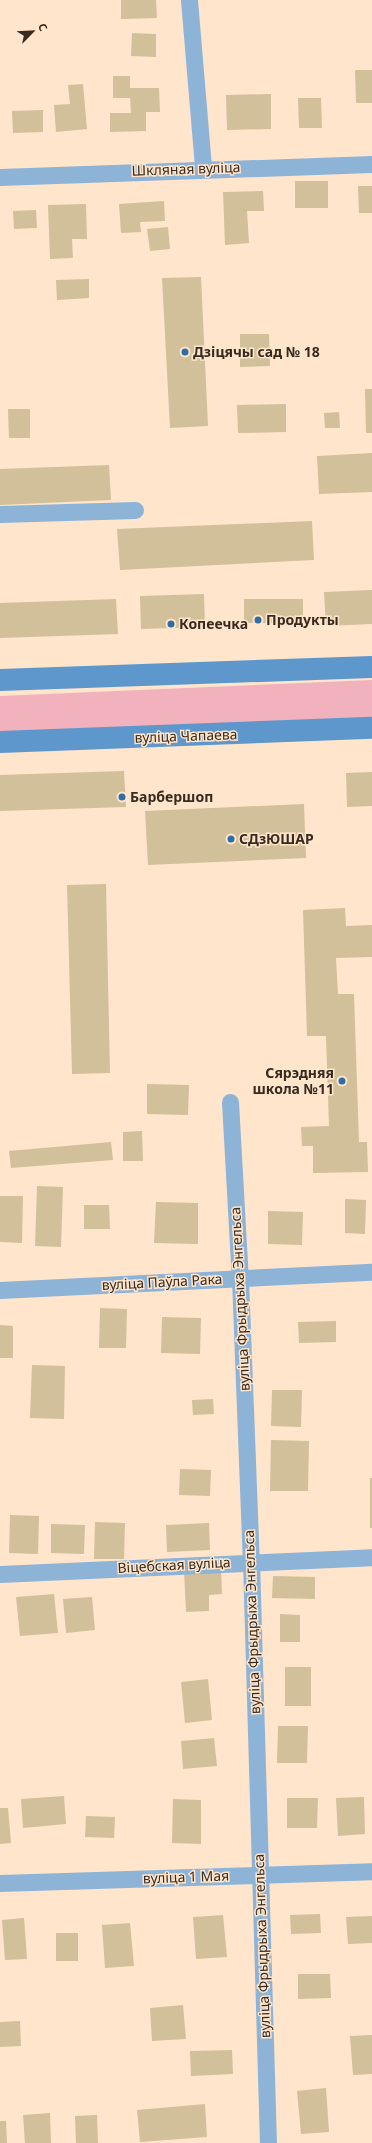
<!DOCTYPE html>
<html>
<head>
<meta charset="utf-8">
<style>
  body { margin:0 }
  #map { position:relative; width:372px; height:2143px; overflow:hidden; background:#ffe5cb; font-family:"Noto Sans",sans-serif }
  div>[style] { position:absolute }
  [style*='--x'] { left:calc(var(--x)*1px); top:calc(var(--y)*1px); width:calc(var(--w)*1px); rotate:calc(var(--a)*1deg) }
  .green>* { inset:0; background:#f1b2bd }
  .building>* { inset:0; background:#d1c099 }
  .minor>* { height:17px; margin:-8.5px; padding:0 8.5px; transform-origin:8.5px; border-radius:8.5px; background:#8db3d7 }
  .secondary>* { height:22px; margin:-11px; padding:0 11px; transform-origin:11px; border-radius:11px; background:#5d97cc }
  .dots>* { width:11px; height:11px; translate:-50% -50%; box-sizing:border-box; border:2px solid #ffe5cb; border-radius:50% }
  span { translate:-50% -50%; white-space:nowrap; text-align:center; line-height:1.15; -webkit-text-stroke:3px #ffe5cb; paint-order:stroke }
  .street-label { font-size:14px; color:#372b1f }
  .poi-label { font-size:14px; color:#372b1f; font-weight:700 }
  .left { translate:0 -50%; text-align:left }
  .right { translate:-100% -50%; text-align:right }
  .north { position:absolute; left:12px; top:12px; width:40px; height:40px; -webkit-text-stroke:3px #ffe5cb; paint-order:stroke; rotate:66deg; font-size:11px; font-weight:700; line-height:16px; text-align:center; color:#372b1f }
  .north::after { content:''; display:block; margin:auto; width:14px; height:18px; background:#372b1f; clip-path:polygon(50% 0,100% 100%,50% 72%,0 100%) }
</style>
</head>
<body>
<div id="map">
  <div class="green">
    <div style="clip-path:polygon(372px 680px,372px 721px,0 736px,0 696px)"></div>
  </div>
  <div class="building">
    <div style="clip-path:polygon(121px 0,156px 0,157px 18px,121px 19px)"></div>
    <div style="clip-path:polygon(132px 33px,156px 34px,156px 57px,131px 56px)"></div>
    <div style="clip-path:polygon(355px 70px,372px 70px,372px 103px,356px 103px)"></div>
    <div style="clip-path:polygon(113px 76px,130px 76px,130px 88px,159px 88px,160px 112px,146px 112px,146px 131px,110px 132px,110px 113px,131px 113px,130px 98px,113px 98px)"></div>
    <div style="clip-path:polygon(83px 84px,87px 129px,56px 132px,54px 105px,70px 104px,68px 85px)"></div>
    <div style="clip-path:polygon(271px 94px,271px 129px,227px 130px,226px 95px)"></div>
    <div style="clip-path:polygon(298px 98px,321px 98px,322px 128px,299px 128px)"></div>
    <div style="clip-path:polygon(43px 110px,43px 132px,13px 133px,12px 111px)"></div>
    <div style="clip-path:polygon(295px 181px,328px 181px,328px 208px,295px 208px)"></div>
    <div style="clip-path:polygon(358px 186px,372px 186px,372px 213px,359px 213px)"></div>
    <div style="clip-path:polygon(263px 191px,264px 211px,247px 211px,249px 243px,225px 245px,223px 192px)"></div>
    <div style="clip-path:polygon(164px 201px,165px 221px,140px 222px,141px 232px,121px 233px,119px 204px)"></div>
    <div style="clip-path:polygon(86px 204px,87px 239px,72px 239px,73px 258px,50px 259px,48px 205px)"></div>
    <div style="clip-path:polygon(36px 210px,37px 228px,14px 229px,13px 211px)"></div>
    <div style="clip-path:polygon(168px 227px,170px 249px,150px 251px,147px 229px)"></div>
    <div style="clip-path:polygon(201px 277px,208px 426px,170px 428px,162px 278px)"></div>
    <div style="clip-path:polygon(89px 279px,89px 298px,57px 300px,56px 280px)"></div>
    <div style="clip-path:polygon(240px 334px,269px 334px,270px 366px,240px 367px)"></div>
    <div style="clip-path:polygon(365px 389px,372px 389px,372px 433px,366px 433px)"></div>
    <div style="clip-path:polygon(286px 404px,286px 432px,238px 433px,237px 405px)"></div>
    <div style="clip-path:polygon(8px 409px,30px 409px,30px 438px,9px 438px)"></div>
    <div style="clip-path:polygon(339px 412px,340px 428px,325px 428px,324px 413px)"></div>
    <div style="clip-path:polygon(372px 453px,372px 492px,319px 494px,317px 456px)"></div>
    <div style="clip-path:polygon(109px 465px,111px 500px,0 505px,0 469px)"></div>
    <div style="clip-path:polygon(312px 521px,314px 560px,120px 570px,117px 529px)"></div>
    <div style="clip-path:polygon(372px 590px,372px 624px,326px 626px,324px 592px)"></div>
    <div style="clip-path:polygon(204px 594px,205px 627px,141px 629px,140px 596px)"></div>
    <div style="clip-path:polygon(116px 599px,118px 634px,0 638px,0 603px)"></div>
    <div style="clip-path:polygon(244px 599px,303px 599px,303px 623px,244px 623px)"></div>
    <div style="clip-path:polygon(124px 771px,126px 807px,0 811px,0 775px)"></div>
    <div style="clip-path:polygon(372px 772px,372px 806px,347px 807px,346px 773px)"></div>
    <div style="clip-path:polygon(304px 804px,306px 858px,148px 865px,145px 811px)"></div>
    <div style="clip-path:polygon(106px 884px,110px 1073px,72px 1074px,67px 885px)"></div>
    <div style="clip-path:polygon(345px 908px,346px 926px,372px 925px,372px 957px,336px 958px,338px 994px,354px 994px,359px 1142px,367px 1142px,368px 1172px,313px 1173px,313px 1146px,302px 1146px,301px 1127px,329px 1126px,326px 1036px,307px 1036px,303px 910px)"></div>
    <div style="clip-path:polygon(147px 1084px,189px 1085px,188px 1115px,147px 1114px)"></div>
    <div style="clip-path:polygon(142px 1131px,143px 1161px,123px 1161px,123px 1132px)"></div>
    <div style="clip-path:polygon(111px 1142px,113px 1160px,11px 1168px,9px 1151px)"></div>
    <div style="clip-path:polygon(37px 1186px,63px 1187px,61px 1247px,35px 1246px)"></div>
    <div style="clip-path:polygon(0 1196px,23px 1196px,22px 1243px,0 1242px)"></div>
    <div style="clip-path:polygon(345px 1199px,366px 1200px,365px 1234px,345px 1233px)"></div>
    <div style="clip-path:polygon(156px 1202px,198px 1203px,198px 1244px,154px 1243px)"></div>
    <div style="clip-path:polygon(84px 1205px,109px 1205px,110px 1229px,84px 1229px)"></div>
    <div style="clip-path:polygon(268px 1211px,303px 1212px,302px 1245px,268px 1244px)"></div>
    <div style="clip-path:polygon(100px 1308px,127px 1309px,126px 1348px,99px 1348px)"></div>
    <div style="clip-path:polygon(162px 1317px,201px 1318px,200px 1354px,161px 1353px)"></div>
    <div style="clip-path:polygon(336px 1321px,336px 1342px,299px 1343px,298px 1322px)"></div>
    <div style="clip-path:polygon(0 1325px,13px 1326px,13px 1358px,0 1358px)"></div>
    <div style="clip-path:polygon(32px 1365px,65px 1366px,64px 1419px,30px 1418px)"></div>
    <div style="clip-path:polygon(272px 1390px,302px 1390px,301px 1427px,271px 1426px)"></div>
    <div style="clip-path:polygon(213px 1399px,214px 1414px,193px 1415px,192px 1400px)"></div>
    <div style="clip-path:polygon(271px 1440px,309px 1441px,308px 1491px,270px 1491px)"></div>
    <div style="clip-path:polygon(180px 1469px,211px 1470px,210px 1496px,179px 1495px)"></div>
    <div style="clip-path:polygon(370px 1478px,372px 1478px,372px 1528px,370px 1528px)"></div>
    <div style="clip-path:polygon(10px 1515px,39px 1516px,38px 1554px,9px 1553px)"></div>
    <div style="clip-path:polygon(95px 1522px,125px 1523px,124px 1559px,94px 1559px)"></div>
    <div style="clip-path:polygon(209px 1523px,210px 1550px,167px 1552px,166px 1525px)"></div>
    <div style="clip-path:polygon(51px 1524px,85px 1525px,84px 1554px,51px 1553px)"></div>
    <div style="clip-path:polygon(221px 1570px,222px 1594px,209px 1595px,209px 1611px,186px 1612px,184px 1571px)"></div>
    <div style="clip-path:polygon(273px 1576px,315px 1577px,315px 1599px,272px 1598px)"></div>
    <div style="clip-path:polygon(54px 1594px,58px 1633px,20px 1636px,16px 1597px)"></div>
    <div style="clip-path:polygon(92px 1597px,95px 1630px,66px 1633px,63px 1599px)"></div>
    <div style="clip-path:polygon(280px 1614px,300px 1615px,300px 1642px,280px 1642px)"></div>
    <div style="clip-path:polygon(285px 1667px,311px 1667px,311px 1706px,285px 1706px)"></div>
    <div style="clip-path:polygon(208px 1679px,212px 1720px,185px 1723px,181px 1682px)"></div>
    <div style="clip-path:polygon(278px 1726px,308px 1726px,307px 1763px,277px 1763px)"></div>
    <div style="clip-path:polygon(214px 1738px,217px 1766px,183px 1769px,181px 1741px)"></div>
    <div style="clip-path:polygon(64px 1796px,66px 1824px,23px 1828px,21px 1799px)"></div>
    <div style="clip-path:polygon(364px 1797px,365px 1834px,338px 1836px,336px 1798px)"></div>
    <div style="clip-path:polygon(287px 1798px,318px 1798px,317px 1828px,287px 1828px)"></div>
    <div style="clip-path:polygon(173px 1799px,201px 1800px,201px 1844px,172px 1843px)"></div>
    <div style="clip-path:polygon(0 1808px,8px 1808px,11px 1843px,0 1844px)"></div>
    <div style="clip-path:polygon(86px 1816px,115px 1817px,114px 1838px,85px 1837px)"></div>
    <div style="clip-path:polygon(320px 1914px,321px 1933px,291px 1934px,290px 1915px)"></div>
    <div style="clip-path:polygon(223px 1915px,227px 1957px,196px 1959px,193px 1917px)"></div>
    <div style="clip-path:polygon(372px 1916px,372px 1943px,348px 1944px,346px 1917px)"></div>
    <div style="clip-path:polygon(24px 1918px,27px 1959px,5px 1960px,2px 1920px)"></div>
    <div style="clip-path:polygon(130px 1923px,134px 1966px,105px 1968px,102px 1925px)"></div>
    <div style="clip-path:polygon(56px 1933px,78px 1933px,78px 1961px,56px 1961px)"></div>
    <div style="clip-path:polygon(298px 1974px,330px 1974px,331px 1998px,298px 1999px)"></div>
    <div style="clip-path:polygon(183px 2005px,186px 2039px,152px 2041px,150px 2008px)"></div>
    <div style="clip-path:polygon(20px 2021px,21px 2046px,0 2047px,0 2022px)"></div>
    <div style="clip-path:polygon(372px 2035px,372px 2074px,353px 2075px,350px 2036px)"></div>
    <div style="clip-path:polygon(232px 2050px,233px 2074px,191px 2076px,190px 2051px)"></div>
    <div style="clip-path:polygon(326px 2088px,329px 2132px,301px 2134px,297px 2091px)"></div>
    <div style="clip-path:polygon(205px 2104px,207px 2137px,140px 2142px,137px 2110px)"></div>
    <div style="clip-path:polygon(50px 2113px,51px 2143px,25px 2143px,23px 2115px)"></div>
    <div style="clip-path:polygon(97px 2115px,98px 2143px,76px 2143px,75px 2116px)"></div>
    <div style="clip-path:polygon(0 2121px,6px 2121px,7px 2143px,0 2143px)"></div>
  </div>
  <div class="minor">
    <div style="--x:189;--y:0;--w:169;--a:85.2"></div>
    <div style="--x:0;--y:177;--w:372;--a:-2"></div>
    <div style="--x:0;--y:514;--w:135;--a:-1.7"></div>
    <div style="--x:230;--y:1102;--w:177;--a:86.8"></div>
    <div style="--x:240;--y:1279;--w:282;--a:87.8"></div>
    <div style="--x:251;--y:1561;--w:582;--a:88.33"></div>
    <div style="--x:0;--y:1290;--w:372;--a:-2.8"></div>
    <div style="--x:0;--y:1574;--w:372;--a:-2.6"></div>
    <div style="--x:0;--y:1883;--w:372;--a:-1.8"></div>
  </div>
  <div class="secondary">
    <div style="--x:0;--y:680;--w:372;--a:-2"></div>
    <div style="--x:0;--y:742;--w:372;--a:-2.2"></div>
  </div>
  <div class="dots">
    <div style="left:185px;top:352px;background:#2e6ea4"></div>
    <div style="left:258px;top:620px;background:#2e6ea4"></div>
    <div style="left:171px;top:624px;background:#2e6ea4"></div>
    <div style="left:122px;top:797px;background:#2e6ea4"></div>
    <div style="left:231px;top:839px;background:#2e6ea4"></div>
    <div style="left:342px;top:1081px;background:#2e6ea4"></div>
  </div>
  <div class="street-label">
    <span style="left:186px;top:169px;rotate:-2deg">Шкляная вуліца</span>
    <span style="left:186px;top:736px;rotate:-2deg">вуліца Чапаева</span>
    <span style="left:162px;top:1282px;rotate:-3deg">вуліца Паўла Рака</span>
    <span style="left:240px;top:1299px;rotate:-93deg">вуліца Фрыдрыха Энгельса</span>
    <span style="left:174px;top:1565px;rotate:-3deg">Віцебская вуліца</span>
    <span style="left:252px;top:1622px;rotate:-92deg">вуліца Фрыдрыха Энгельса</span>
    <span style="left:186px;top:1877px;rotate:-2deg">вуліца 1 Мая</span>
    <span style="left:262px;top:1946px;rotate:-92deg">вуліца Фрыдрыха Энгельса</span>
  </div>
  <div class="poi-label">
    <span class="left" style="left:193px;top:352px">Дзіцячы сад № 18</span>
    <span class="left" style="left:266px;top:620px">Продукты</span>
    <span class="left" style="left:179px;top:624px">Копеечка</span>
    <span class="left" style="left:130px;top:797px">Барбершоп</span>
    <span class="left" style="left:239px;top:839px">СДзЮШАР</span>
    <span class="right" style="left:334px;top:1081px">Сярэдняя<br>школа №11</span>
  </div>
  <div class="north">С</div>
</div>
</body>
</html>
